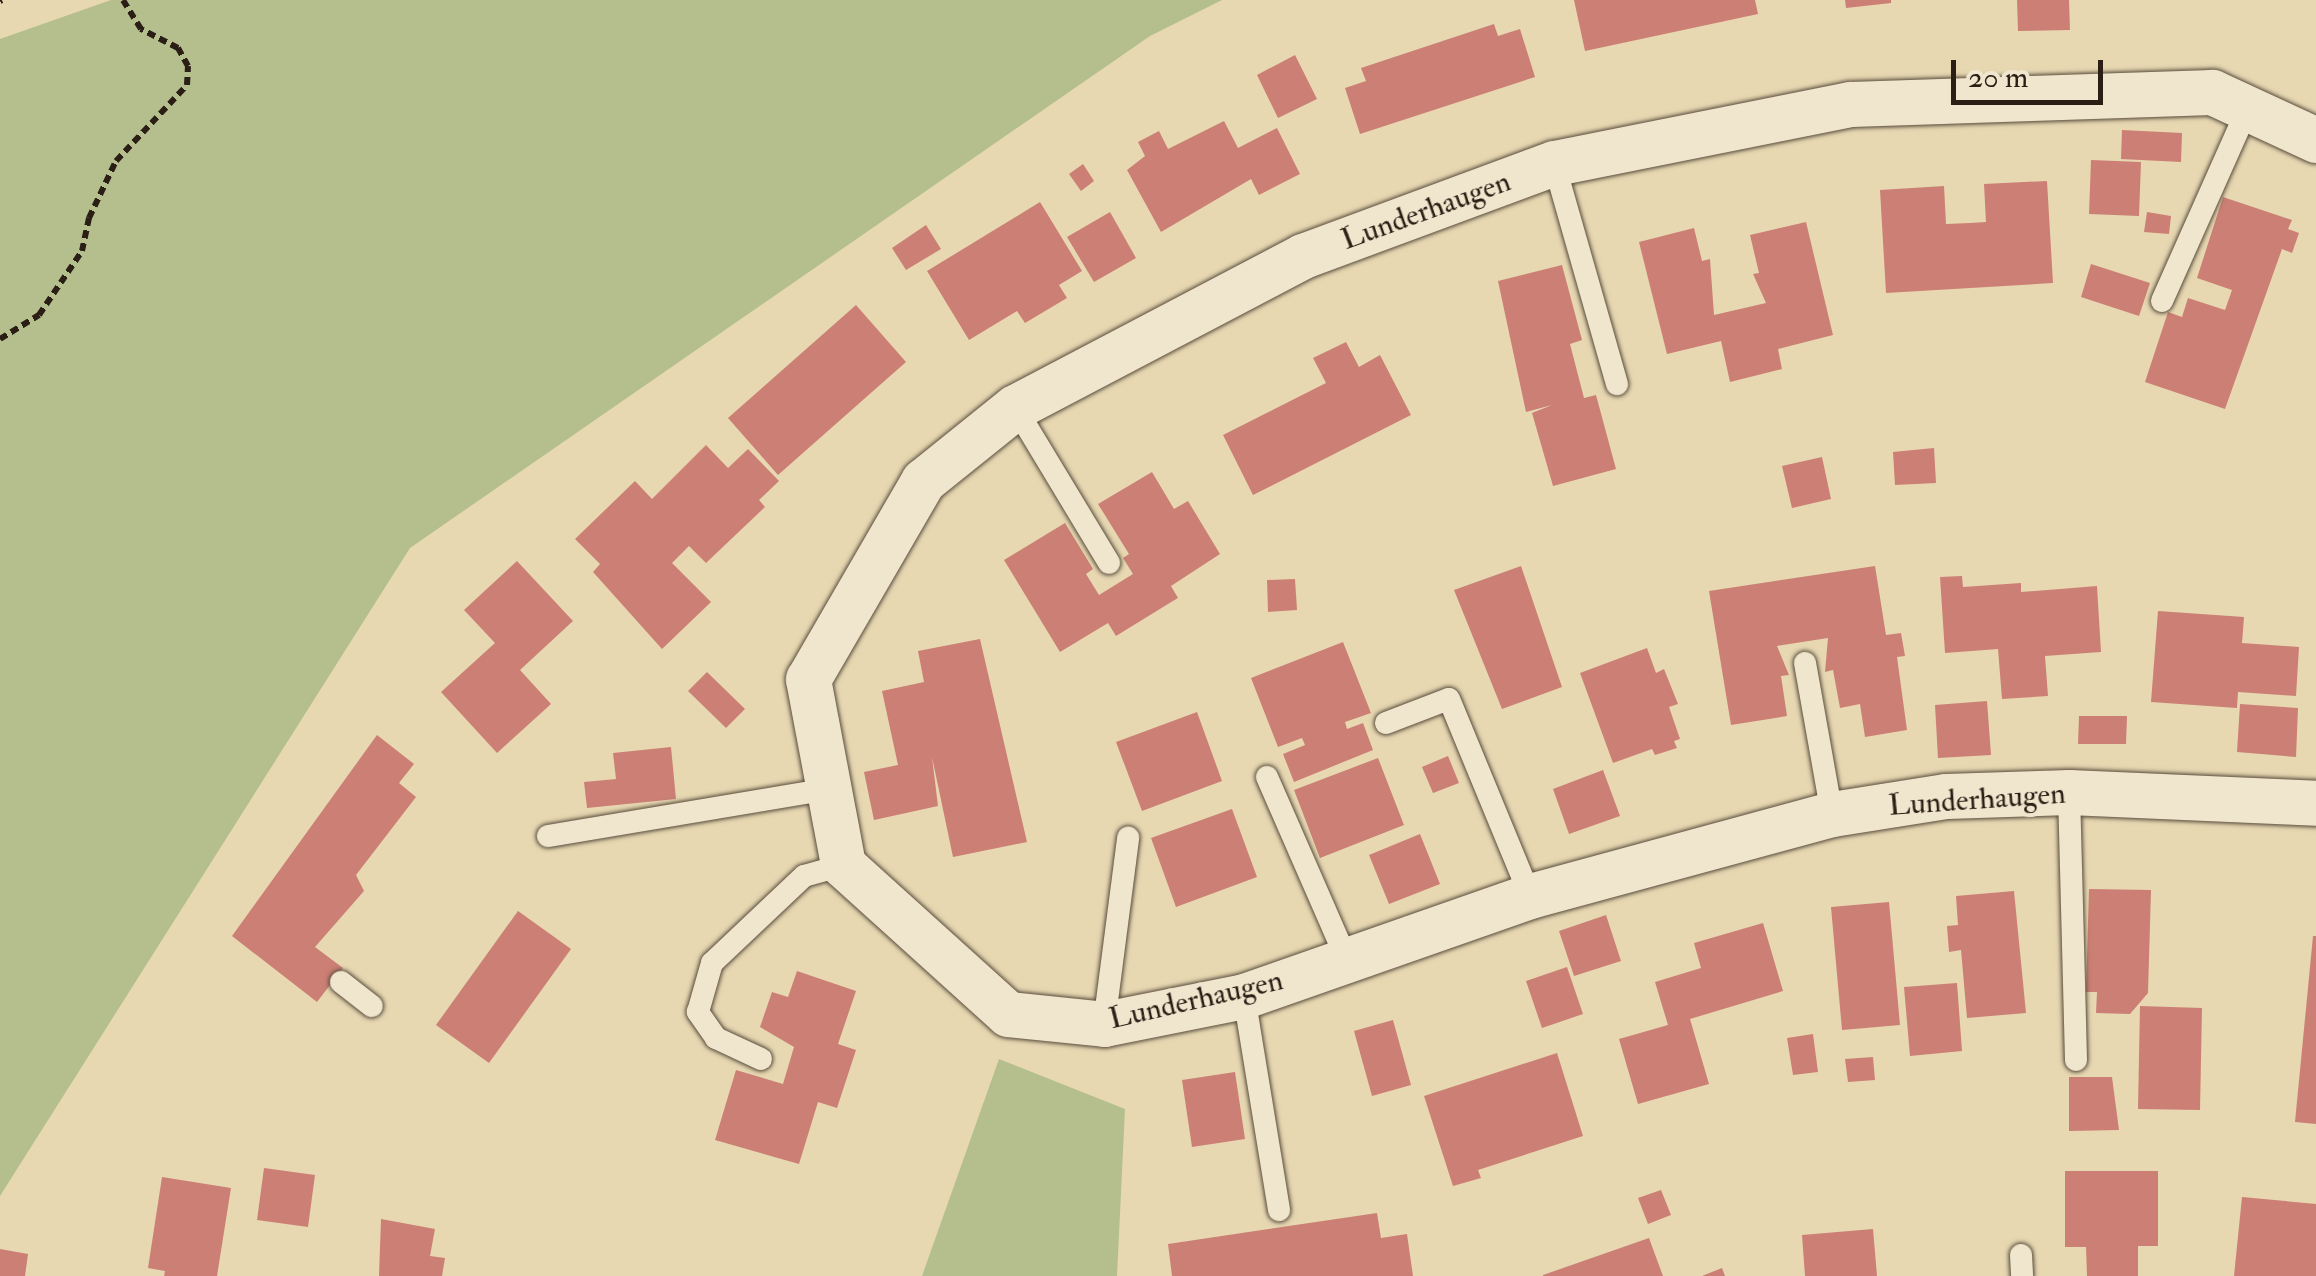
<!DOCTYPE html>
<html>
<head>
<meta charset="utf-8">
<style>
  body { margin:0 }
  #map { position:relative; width:2316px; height:1276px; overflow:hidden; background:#e7d8b2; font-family:"IM FELL Double Pica",serif }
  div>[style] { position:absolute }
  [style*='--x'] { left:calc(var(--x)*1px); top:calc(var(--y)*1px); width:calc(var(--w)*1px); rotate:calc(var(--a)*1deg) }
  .green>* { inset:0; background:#b4bf8d }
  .building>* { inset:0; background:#cc7f74 }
  .path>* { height:6px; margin-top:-3px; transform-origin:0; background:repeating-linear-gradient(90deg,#2a1e15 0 8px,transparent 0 13px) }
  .roads { filter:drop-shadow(0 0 2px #594c3c) drop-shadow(0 0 2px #594c3c) }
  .lane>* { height:22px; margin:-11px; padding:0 11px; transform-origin:11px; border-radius:11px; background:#efe6cd }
  .street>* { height:45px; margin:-22.5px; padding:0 22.5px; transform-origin:22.5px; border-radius:22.5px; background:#efe6cd }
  span { translate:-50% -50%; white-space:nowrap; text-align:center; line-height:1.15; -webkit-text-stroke:8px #efe6cd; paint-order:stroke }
  .street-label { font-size:30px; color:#2a1e15 }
  .scale { position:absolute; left:1951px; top:60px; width:152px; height:45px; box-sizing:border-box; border:5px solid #2a1e15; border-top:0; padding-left:12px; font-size:30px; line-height:35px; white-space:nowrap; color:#2a1e15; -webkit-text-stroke:8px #efe6cd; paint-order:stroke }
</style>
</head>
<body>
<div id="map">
  <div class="green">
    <div style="clip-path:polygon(111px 0,1222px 0,1150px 36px,410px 548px,0 1196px,0 39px)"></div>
    <div style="clip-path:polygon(999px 1059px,1125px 1109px,1117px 1276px,922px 1276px)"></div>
  </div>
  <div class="building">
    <div style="clip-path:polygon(1574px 0,1755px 0,1758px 14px,1585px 51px)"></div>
    <div style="clip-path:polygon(1845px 0,1891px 0,1891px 3px,1846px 8px)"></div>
    <div style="clip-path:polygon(2017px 0,2069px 0,2070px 30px,2018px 31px)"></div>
    <div style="clip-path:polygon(1494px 24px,1498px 36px,1520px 29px,1535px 77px,1360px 134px,1345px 88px,1366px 81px,1361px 68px)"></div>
    <div style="clip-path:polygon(1295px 55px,1317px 99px,1278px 118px,1257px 75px)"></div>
    <div style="clip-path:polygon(1224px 121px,1238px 148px,1277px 128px,1300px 174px,1259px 195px,1251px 179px,1161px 232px,1127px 170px,1145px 156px,1138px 142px,1159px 131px,1168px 149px)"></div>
    <div style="clip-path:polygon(2122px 130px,2182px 133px,2181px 162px,2121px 159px)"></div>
    <div style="clip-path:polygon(2091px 160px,2141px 162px,2139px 216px,2089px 214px)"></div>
    <div style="clip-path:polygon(1083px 164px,1094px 181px,1081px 191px,1069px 174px)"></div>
    <div style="clip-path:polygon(2047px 181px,2053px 283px,1886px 293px,1880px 190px,1944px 186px,1946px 224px,1970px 223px,1986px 222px,1984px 184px)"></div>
    <div style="clip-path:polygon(2223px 197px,2292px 220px,2288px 229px,2299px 233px,2292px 253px,2282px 249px,2225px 409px,2145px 382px,2168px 312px,2182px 317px,2188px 298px,2225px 310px,2232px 290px,2197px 278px)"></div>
    <div style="clip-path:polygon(1040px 202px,1082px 271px,1059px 285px,1067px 298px,1025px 323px,1017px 311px,969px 340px,927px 271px)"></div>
    <div style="clip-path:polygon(1110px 212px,1136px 258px,1094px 282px,1067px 237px)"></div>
    <div style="clip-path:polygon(2147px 212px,2171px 216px,2169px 234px,2144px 232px)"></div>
    <div style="clip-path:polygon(1806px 222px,1833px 335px,1778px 349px,1782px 369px,1730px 382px,1721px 341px,1667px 354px,1639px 242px,1694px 228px,1702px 261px,1710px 259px,1714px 315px,1766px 303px,1753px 274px,1759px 273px,1750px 235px)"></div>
    <div style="clip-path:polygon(926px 225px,941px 249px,906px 270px,892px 248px)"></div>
    <div style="clip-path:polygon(2091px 264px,2150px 283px,2139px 316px,2081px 297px)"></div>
    <div style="clip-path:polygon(1562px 265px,1582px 340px,1570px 344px,1584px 398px,1596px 395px,1616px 469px,1553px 486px,1532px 413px,1552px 405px,1526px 412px,1498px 281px)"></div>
    <div style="clip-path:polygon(856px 305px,906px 362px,778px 475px,728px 418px)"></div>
    <div style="clip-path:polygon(1346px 342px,1359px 367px,1380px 355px,1411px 415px,1253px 495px,1223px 435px,1326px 383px,1313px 358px)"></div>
    <div style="clip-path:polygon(706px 445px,728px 468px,748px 449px,779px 481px,759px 500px,765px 507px,706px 563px,689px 546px,672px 563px,711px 602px,662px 649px,593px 572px,600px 564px,575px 539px,635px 481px,652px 499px)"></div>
    <div style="clip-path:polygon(1934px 448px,1936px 483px,1895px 485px,1893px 452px)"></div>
    <div style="clip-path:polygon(1822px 457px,1831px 499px,1792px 508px,1782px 466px)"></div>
    <div style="clip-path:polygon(1152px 472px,1174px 509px,1188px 501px,1220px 554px,1171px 586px,1178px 598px,1168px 604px,1116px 636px,1108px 623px,1060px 652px,1004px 560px,1065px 523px,1093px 569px,1086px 574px,1099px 595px,1133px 574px,1123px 558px,1129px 554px,1098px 504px)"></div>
    <div style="clip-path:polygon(517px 561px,573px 621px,520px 670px,551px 704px,497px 753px,441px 692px,495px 643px,464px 610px)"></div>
    <div style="clip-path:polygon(1521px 566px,1562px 687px,1502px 709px,1454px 590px)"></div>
    <div style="clip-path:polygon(1875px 566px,1886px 635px,1901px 633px,1905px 656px,1897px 657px,1907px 730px,1865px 737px,1860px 704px,1840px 708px,1833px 670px,1825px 672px,1828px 638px,1777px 646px,1789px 675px,1781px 676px,1787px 716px,1731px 725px,1709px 591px)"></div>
    <div style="clip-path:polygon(1962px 576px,1963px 587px,2021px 583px,2021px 592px,2097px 586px,2101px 652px,2045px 656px,2048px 696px,2002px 699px,1998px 649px,1945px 653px,1940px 577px)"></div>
    <div style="clip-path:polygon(1295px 579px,1297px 610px,1268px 612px,1267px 580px)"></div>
    <div style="clip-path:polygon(2158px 611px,2244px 617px,2242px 643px,2299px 647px,2296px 696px,2238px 692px,2237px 708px,2151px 702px)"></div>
    <div style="clip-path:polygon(980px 639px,1027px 842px,953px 857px,932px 757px,938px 806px,874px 820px,864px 772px,898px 765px,882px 691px,924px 682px,918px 651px)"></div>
    <div style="clip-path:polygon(1343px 642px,1371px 713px,1345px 722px,1347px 729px,1363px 723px,1373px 750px,1294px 782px,1283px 754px,1305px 745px,1302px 738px,1278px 747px,1251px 678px)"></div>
    <div style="clip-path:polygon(1647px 648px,1656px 673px,1664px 669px,1678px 704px,1669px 707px,1680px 739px,1674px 741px,1677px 748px,1655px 755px,1652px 749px,1613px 763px,1580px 673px)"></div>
    <div style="clip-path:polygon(707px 672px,745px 709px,726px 728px,688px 691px)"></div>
    <div style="clip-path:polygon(1987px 701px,1991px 755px,1938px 758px,1935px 705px)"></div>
    <div style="clip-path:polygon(2240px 704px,2298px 708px,2296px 757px,2237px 752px)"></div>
    <div style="clip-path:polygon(1197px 712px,1222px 781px,1142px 811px,1116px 742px)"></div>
    <div style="clip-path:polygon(2079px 716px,2127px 716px,2126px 744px,2078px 744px)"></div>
    <div style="clip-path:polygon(377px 735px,414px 764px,399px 783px,416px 797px,356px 875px,364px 891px,315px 947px,343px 968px,317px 1002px,232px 936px)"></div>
    <div style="clip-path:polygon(671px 747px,676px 799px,587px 808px,584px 782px,616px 779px,613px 753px)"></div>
    <div style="clip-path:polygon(1448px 756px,1459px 783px,1433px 793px,1422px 767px)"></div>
    <div style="clip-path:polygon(1378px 758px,1404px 825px,1320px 858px,1294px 790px)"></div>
    <div style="clip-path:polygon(1603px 770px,1620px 816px,1569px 834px,1553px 789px)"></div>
    <div style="clip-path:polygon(1232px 809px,1257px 877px,1176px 907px,1151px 838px)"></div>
    <div style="clip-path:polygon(1420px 834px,1440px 884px,1389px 904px,1369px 855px)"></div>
    <div style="clip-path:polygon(2089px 889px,2151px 890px,2148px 993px,2130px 1014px,2096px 1013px,2097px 992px,2086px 992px)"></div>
    <div style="clip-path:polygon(2014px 891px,2026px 1013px,1967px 1018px,1961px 950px,1949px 952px,1947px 926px,1958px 925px,1956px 896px)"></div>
    <div style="clip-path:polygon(1889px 902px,1900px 1025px,1842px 1030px,1831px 907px)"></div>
    <div style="clip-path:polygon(518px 911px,571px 949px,489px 1063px,436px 1025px)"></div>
    <div style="clip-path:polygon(1606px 915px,1621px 961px,1574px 976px,1559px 931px)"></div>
    <div style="clip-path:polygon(1763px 923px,1783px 991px,1690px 1019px,1709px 1084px,1638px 1104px,1619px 1039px,1668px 1025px,1655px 982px,1701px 968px,1694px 943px)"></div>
    <div style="clip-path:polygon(2313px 936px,2316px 936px,2316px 1124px,2295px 1122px)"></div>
    <div style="clip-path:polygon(1567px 967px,1583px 1014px,1542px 1028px,1526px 981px)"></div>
    <div style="clip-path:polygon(797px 971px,856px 991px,838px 1044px,856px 1050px,837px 1108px,818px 1102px,799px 1164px,715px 1140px,736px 1070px,783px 1084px,794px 1047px,760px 1027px,772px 992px,788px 997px)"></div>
    <div style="clip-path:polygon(1957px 983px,1962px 1051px,1910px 1056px,1904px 987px)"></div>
    <div style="clip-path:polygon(2140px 1006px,2202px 1008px,2200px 1110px,2138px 1109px)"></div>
    <div style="clip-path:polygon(1393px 1020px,1411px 1085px,1372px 1096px,1354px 1031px)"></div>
    <div style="clip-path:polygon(1813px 1034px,1818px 1072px,1793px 1075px,1787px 1038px)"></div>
    <div style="clip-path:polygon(1557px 1053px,1583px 1136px,1478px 1170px,1481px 1178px,1453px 1186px,1424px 1096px)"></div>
    <div style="clip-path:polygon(1873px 1057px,1875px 1080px,1848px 1082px,1845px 1059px)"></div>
    <div style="clip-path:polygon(1235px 1072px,1245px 1139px,1192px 1147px,1182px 1080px)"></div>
    <div style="clip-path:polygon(2069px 1077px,2112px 1077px,2119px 1130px,2069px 1131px)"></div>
    <div style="clip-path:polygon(264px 1168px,315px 1175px,308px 1227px,257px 1220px)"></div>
    <div style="clip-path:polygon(2065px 1171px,2158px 1171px,2158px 1246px,2138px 1246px,2138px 1276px,2087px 1276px,2086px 1247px,2065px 1247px)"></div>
    <div style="clip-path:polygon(162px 1177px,231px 1188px,217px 1276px,164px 1276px,165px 1271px,148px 1268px)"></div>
    <div style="clip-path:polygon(1661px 1190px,1671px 1215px,1648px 1224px,1638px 1198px)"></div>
    <div style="clip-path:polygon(2242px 1197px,2316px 1204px,2316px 1276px,2234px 1276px)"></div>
    <div style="clip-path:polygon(1377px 1213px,1381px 1238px,1407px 1234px,1413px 1276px,1172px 1276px,1168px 1244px)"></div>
    <div style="clip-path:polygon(381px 1219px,435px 1229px,430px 1256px,445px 1258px,442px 1276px,379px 1276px)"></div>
    <div style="clip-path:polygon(1873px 1229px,1877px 1276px,1805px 1276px,1802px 1235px)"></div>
    <div style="clip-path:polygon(1649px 1238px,1663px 1276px,1543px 1276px,1543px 1275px)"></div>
    <div style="clip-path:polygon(0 1249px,28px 1254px,25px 1276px,0 1276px)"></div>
    <div style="clip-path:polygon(1722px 1268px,1725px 1276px,1702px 1276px)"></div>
  </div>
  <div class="path">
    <div style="--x:0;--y:1;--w:2;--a:-27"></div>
    <div style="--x:0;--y:339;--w:46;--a:-31.6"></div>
    <div style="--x:39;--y:315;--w:77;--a:-56.1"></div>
    <div style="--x:82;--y:251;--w:34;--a:-78"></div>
    <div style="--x:89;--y:218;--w:63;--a:-64.7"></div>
    <div style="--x:116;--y:161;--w:104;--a:-46.9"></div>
    <div style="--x:187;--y:85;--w:19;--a:-87"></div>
    <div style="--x:188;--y:66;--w:21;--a:-119"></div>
    <div style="--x:178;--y:48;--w:42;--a:-152.8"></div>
    <div style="--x:141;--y:29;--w:34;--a:-122"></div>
  </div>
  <div class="roads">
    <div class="lane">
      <div style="--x:1554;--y:163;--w:230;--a:74.1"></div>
      <div style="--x:2162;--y:301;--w:211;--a:-66"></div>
      <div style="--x:1015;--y:407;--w:182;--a:58.9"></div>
      <div style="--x:1805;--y:663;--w:153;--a:79.9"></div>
      <div style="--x:1386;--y:723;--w:67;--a:-20.9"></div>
      <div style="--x:1449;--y:699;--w:213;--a:67.6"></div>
      <div style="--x:1267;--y:777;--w:200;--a:66.4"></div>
      <div style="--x:2069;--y:792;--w:268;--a:88.5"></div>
      <div style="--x:548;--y:836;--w:285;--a:-9.5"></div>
      <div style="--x:341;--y:982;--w:39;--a:38"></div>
      <div style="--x:1244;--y:996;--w:217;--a:80.7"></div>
      <div style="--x:1104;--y:1024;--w:188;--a:-82.6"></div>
      <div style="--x:761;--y:1059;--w:50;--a:-155"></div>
      <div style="--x:716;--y:1038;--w:32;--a:-125"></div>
      <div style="--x:698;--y:1012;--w:51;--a:-74.1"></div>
      <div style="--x:712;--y:963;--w:127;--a:-43.4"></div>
      <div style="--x:804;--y:876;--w:41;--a:-15.8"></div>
      <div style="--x:2021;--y:1255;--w:21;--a:87"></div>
    </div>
    <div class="street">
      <div style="--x:2316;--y:140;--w:115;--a:-155.2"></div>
      <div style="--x:2212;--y:92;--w:362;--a:178.1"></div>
      <div style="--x:1850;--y:104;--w:302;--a:168.7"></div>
      <div style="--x:1554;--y:163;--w:268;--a:159.7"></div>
      <div style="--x:1303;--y:256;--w:325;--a:152.3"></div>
      <div style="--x:1015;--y:407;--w:118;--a:141.2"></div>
      <div style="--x:923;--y:481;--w:229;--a:120.1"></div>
      <div style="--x:808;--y:679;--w:189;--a:79.3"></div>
      <div style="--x:843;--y:865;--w:222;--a:42.1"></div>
      <div style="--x:1008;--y:1014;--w:97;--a:5.9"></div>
      <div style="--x:1104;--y:1024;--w:143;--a:-11.3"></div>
      <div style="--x:1244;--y:996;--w:303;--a:-19.3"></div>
      <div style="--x:1530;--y:896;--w:313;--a:-15.2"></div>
      <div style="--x:1832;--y:814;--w:115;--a:-9"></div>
      <div style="--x:1946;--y:796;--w:123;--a:-1.9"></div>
      <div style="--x:2069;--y:792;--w:247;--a:2.5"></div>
    </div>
  </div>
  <div class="street-label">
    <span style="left:1426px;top:211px;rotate:-20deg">Lunderhaugen</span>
    <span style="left:1977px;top:800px;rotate:-4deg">Lunderhaugen</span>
    <span style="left:1196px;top:1000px;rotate:-13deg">Lunderhaugen</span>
  </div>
  <div class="scale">20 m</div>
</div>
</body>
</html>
